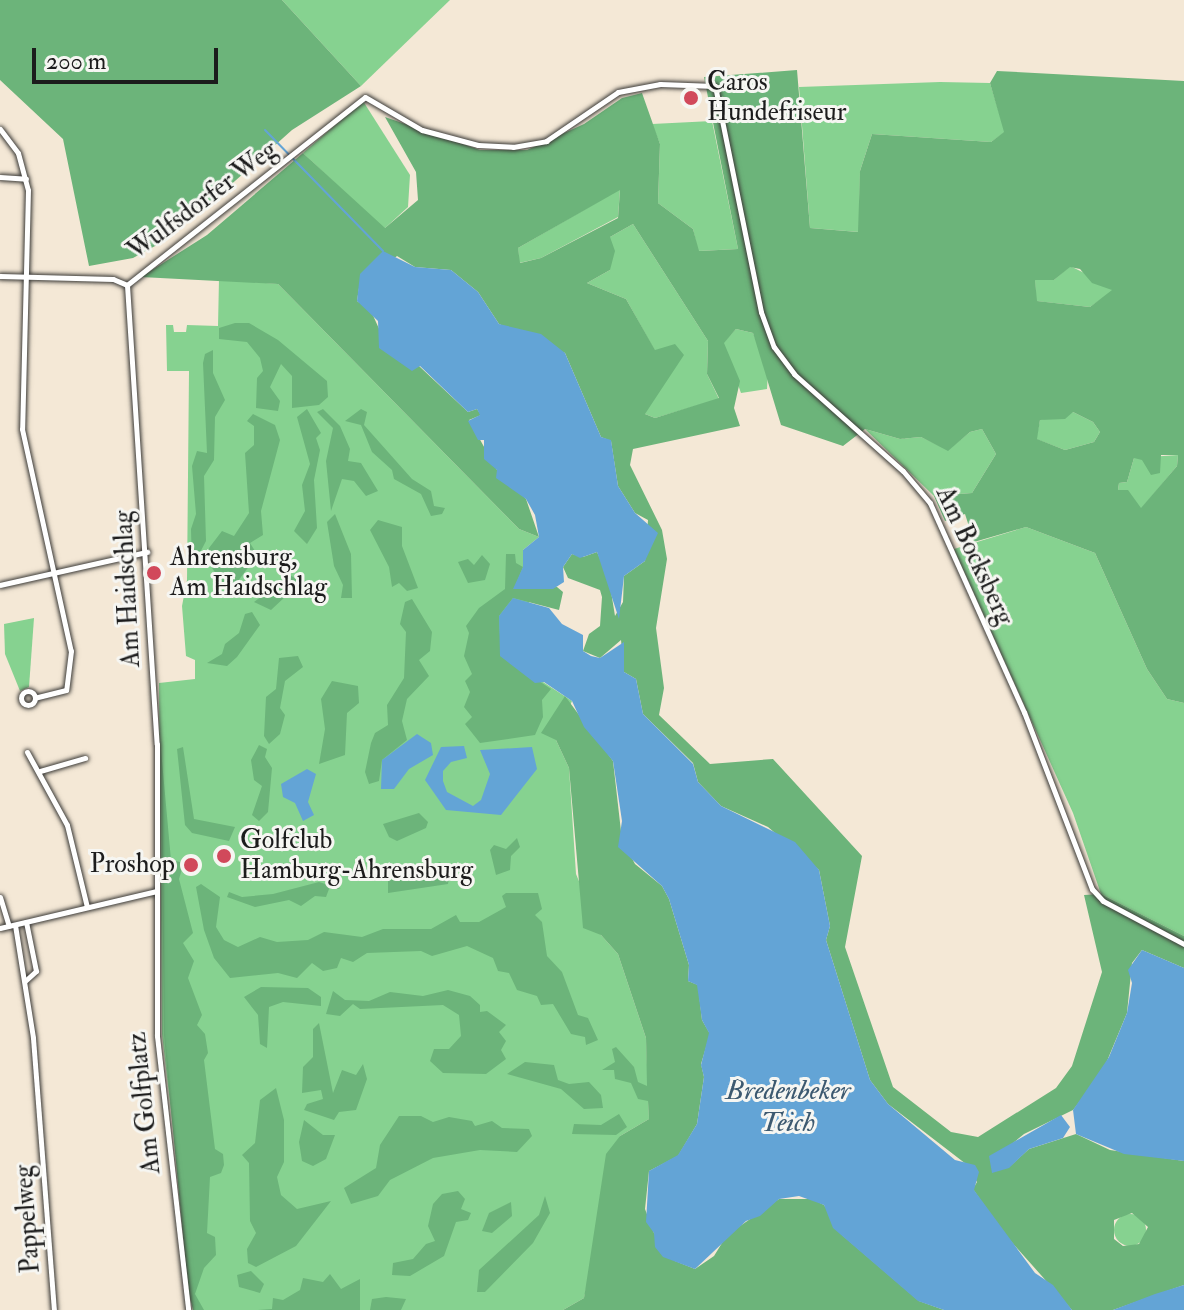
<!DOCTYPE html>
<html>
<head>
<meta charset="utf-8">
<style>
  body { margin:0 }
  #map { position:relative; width:1184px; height:1310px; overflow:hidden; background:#f4e8d6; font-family:"IM FELL Double Pica",serif }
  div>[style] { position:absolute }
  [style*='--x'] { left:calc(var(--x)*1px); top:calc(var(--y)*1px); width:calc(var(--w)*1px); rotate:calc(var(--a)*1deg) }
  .green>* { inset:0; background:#86d290 }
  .round { border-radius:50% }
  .forest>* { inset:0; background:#6cb47a }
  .water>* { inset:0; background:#63a4d6 }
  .stream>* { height:2px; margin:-1px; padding:0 1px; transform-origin:1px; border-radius:1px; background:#63a4d6 }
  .roads { filter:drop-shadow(0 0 2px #3c3b38) drop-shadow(0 0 2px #3c3b38) }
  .minor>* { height:5px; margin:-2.5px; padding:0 2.5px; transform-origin:2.5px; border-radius:2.5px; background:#fff }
  .minor>.ring { margin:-2.5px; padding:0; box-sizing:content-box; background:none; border:5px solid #fff; border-radius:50% }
  .dots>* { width:22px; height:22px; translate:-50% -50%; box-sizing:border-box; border:4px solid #f6f6f2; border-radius:50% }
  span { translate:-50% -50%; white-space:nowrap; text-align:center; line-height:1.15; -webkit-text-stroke:6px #f6f6f2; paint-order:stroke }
  .poi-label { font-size:26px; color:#1c1c1c }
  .left { translate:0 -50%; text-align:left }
  .right { translate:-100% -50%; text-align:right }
  .street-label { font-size:26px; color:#1c1c1c }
  .water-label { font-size:28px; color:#3c5970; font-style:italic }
  .scale { position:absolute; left:32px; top:48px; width:186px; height:36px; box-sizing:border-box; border:4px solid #1c1c1c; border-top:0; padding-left:10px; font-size:24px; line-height:28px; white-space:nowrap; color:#1c1c1c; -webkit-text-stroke:6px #f6f6f2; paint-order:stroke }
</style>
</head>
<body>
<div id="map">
  <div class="green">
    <div style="clip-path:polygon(282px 0,450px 0,361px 86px)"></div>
    <div style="clip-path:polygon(940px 82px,990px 83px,1005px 132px,991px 142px,872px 134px,860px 171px,859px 232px,810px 228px,799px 87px)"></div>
    <div style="clip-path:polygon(363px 101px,410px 175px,408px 207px,384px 229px,303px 153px)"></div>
    <div style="clip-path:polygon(712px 121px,738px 249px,698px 251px,693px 229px,658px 203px,660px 144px,652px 124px)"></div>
    <div style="clip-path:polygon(620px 189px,618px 217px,541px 258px,519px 263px,518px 248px)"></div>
    <div style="clip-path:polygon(633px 224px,708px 341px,707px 374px,719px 399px,655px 418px,645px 414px,655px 351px,626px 299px,587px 283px,610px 270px,610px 237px)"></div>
    <div style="clip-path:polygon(1070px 266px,1109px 285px,1113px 291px,1090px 307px,1036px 301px,1035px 280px,1054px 280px)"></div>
    <div style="clip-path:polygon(219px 279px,278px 284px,519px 529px,539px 537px,523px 550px,523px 567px,543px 682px,572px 701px,556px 740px,569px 768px,576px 874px,601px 935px,618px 954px,646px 1038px,649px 1119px,620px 1136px,584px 1298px,563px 1310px,194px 1310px,162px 1034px,159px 683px,195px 679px,195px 660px,186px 656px,182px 606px,187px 580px,189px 371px,167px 371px,166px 325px,173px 325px,174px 332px,186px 332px,187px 325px,218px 326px)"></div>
    <div style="clip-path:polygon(736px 329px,753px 333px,768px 369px,767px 389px,741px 393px,723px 343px)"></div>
    <div style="clip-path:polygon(1073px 412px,1093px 422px,1100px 432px,1094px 442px,1065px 450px,1036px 439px,1040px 420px)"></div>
    <div style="clip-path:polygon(865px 429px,900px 439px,921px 437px,948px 450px,970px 432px,982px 429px,996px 454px,972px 493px,934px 496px)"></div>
    <div style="clip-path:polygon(1178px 455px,1177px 466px,1141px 509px,1118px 490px,1119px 483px,1127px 482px,1134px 458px)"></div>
    <div style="clip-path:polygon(1026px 527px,1095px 553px,1147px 669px,1167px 699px,1184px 703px,1184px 936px,1101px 894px,1073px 813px,954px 549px)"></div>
    <div style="clip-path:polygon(34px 618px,29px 687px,20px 691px,5px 654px,4px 624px)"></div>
    <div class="round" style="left:1114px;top:1214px;width:32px;height:32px"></div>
  </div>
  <div class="forest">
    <div style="clip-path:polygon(0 0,282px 0,361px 86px,292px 130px,208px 205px,160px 217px,168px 239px,133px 258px,89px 266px,63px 139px,0 80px)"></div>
    <div style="clip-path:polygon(evenodd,797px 70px,810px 228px,858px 232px,860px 171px,872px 134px,991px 142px,1004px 132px,990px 83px,997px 71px,1184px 81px,1184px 703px,1167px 699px,1147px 669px,1095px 553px,1026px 527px,974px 542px,965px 514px,945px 521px,934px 496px,972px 493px,996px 454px,982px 429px,970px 432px,948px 451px,921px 437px,900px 439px,865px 429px,843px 446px,781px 425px,753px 333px,736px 329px,724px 343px,740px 381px,734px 408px,740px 426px,633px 449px,630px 465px,662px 530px,667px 559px,656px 628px,664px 688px,659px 715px,710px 764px,773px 759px,862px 856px,845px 947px,893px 1087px,951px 1132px,978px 1137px,1056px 1088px,1072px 1066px,1102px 972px,1084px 895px,1101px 894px,1184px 936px,1184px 968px,1142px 950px,1132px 963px,1127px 1013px,1102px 1073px,1073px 1110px,1024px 1134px,1002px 1152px,1008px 1168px,1029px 1149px,1076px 1134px,1110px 1150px,1184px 1161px,1184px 1285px,1113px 1310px,1072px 1310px,1001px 1230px,973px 1189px,977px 1182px,966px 1164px,888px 1104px,870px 1080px,826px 940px,830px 926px,819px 870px,768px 827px,721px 806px,698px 782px,693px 763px,643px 714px,636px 679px,624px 672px,621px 640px,600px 658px,583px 651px,589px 634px,600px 626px,602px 597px,600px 590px,568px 578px,563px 567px,572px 554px,583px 557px,597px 552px,609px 579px,615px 616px,623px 602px,624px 576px,645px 561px,648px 520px,635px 513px,618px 486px,611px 441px,601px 437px,565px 353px,499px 324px,478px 292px,451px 270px,415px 267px,397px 256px,359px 288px,357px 301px,371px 311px,390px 353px,419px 366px,468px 412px,477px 409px,481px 415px,469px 420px,497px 470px,526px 499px,539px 537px,519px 529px,278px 284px,141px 277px,207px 235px,303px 153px,385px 228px,418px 200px,416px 172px,385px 117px,480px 150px,527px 150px,584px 124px,622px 98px,642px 93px,660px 144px,658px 203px,693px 229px,699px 251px,738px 249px,704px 77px,797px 70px,620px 190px,618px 218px,541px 258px,520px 263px,518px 248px,620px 190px,797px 70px,633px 224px,708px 341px,707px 374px,719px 398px,655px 418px,645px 414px,684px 355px,675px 344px,655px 350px,626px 299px,587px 283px,610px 270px,615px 251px,610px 237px,633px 224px,797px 70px,1070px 267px,1080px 269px,1092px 283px,1112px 290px,1090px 307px,1037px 301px,1035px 280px,1054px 280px,1070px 267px,797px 70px,1073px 412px,1093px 422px,1100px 432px,1094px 442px,1065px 450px,1037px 439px,1040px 420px,1065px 419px,1073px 412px,797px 70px,1161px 455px,1178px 455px,1177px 466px,1141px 508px,1128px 490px,1118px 490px,1119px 483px,1127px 482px,1134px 458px,1142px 460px,1151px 475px,1160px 473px,1161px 455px,797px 70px,1132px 1213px,1148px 1227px,1139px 1244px,1123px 1246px,1114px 1239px,1114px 1220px,1132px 1213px)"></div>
    <div style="clip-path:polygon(235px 323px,249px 323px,278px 340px,327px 381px,328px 397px,319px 405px,292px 408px,292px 376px,281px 364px,270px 387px,280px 401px,278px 411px,256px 408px,257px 378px,263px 371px,260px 358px,247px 342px,219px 339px,219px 328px)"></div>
    <div style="clip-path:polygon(213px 350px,213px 373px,225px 400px,215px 417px,214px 460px,204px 476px,206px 541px,192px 568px,191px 529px,196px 514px,192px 466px,197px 451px,207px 453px,203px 363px,205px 354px)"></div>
    <div style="clip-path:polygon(307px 409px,321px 433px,316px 438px,320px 450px,314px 480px,317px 528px,307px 544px,294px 531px,305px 511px,302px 485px,310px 464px,297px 417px)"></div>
    <div style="clip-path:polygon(323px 409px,340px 426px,350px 449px,348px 461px,361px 463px,378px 491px,366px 496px,354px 481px,342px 479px,331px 511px,326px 461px,333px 428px,317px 412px)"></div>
    <div style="clip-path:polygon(361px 409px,367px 412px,364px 425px,412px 479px,431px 491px,434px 506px,445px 508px,442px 514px,431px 516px,421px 494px,394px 479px,392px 470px,372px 452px,361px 425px,345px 421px)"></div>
    <div style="clip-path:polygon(253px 414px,275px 425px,280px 440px,261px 511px,263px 535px,250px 543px,255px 551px,250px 565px,229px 593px,208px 562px,209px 548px,222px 531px,234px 536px,249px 513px,245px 453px,254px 445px,254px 426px,247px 421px)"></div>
    <div style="clip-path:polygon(335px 514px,351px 554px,352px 598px,341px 598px,343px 585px,334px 566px,327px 522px)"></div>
    <div style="clip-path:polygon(378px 520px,402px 527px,402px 546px,418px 588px,407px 591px,399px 583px,392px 587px,389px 567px,370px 530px)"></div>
    <div style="clip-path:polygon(506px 554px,515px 554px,516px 563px,523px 567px,514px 589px,557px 587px,563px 592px,559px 610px,513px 598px,499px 616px,501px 656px,551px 689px,542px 700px,543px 717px,535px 735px,480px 743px,465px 724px,472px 717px,464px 707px,470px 692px,465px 681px,472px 674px,464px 656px,469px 633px,466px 626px,479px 608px,505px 589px)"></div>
    <div style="clip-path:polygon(482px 555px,490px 564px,485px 580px,468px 583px,458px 562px,468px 559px,474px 565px)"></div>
    <div style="clip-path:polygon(290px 575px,301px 582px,312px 580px,301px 598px,286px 596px,271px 610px,254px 602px)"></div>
    <div style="clip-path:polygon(412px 599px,432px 632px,430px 651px,419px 660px,429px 676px,407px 699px,402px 721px,407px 740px,382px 760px,379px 781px,369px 784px,365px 772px,371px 743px,375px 733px,388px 725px,387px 705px,404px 678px,406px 632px,400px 624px,405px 602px)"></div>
    <div style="clip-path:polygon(252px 612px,260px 625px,237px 657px,227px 666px,207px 663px,222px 654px,225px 644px,239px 633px,245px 614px)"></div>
    <div style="clip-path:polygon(298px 656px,303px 667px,285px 681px,280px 708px,285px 715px,280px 734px,269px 744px,264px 736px,266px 697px,276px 689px,279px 658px)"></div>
    <div style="clip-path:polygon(332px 681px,358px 686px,359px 703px,347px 713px,345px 755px,319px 764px,325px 729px,321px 699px)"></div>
    <div style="clip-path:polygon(565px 696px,613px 761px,622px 840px,635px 864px,662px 886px,669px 899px,689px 965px,688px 981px,698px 985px,702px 1020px,710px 1034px,701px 1064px,704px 1077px,697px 1124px,678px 1156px,649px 1171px,645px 1209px,654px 1233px,675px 1261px,695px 1269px,714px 1256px,727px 1235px,779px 1199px,812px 1199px,824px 1205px,842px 1235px,919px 1301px,944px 1310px,563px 1310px,584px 1298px,606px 1154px,620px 1136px,649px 1119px,648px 1101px,638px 1099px,631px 1083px,615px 1079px,614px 1070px,602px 1070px,615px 1062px,612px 1049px,616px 1047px,634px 1067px,638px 1082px,647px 1086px,646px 1038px,618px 954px,601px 935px,583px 928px,569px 768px,556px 740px,541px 733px)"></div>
    <div style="clip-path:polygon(259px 745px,267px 749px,265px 757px,272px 768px,268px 812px,259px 821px,252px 815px,262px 786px,254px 780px,251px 760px)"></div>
    <div style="clip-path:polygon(183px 747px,194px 819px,235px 827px,229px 841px,192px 833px,185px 825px,177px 749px)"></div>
    <div style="clip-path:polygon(161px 750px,171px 860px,180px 862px,182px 869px,179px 879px,193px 933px,183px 943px,194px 961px,188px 978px,202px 1015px,197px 1025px,205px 1034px,208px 1053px,204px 1060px,215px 1149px,223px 1154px,224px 1165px,221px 1173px,210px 1177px,207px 1233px,215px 1237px,216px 1255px,204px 1268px,195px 1294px,204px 1310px,193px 1310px,188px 1290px,164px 1035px)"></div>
    <div style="clip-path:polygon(419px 813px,428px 822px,426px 828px,397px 841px,389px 837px,383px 824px)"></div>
    <div style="clip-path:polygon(517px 838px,520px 847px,511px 856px,510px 870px,496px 875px,490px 850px,494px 845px,506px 849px)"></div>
    <div style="clip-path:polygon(440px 862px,450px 871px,448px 884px,388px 893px,388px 880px,404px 879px,410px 872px)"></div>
    <div style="clip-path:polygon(319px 882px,341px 889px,329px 889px,326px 897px,315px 896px,301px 906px,289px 900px,255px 907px,227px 897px,229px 892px,242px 897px,273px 894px)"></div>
    <div style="clip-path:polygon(201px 884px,220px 897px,216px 927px,224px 940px,238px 947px,260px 937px,277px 942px,308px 940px,324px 932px,362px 937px,383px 929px,431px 929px,456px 915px,460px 922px,479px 922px,506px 907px,502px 896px,506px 893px,538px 893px,542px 909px,535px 915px,542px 922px,547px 956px,562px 972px,578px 1015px,588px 1018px,598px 1040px,586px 1045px,585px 1037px,571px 1034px,553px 1004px,541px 1005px,537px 996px,517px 990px,509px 973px,498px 971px,493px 958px,467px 946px,432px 956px,421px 951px,367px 953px,353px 962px,341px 958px,337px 968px,323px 971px,312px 963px,297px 978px,278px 973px,230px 978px,214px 958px,204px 930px,196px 887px)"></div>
    <div style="clip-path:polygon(261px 987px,308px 988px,321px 997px,321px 1006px,283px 1002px,269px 1007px,267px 1048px,260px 1044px,258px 1015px,244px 997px)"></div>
    <div style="clip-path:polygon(448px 990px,470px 996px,480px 1005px,480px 1012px,487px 1011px,506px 1025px,499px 1032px,506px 1041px,501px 1050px,506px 1059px,486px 1074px,443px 1073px,430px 1061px,434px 1049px,449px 1049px,461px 1036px,459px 1015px,443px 1005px,360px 1009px,353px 1004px,340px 1016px,326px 1014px,333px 991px,345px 1000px,369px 1001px,390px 992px,423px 996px)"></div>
    <div style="clip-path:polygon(319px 1023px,333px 1093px,342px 1070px,356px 1075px,363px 1064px,367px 1079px,356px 1110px,339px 1112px,334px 1120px,304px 1110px,307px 1104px,323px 1099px,321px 1090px,302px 1093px,303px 1067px,313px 1057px,313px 1029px)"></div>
    <div style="clip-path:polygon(525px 1062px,554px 1065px,558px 1080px,569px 1084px,589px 1082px,601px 1095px,603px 1108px,584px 1109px,561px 1089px,507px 1074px)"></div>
    <div style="clip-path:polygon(276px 1088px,284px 1120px,284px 1162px,277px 1177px,281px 1195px,297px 1209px,331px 1201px,296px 1246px,256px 1267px,248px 1263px,247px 1249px,256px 1233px,250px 1221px,249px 1163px,242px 1155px,255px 1143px,260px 1100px)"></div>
    <div style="clip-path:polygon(619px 1114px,627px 1127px,616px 1135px,572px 1134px,574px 1124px,601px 1125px)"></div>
    <div style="clip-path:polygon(399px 1116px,421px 1116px,433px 1122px,449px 1117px,472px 1121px,475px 1126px,492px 1121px,502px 1128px,529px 1129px,532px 1136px,517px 1152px,480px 1150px,433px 1158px,390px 1180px,378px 1196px,351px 1204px,344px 1188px,376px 1168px,380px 1145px)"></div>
    <div style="clip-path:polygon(304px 1120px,323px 1135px,335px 1135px,326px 1159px,313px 1166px,302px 1161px,299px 1142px)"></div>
    <div style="clip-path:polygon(458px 1191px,465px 1199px,461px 1209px,471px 1213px,468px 1220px,456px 1222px,444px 1256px,410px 1276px,392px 1275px,393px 1263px,413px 1259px,426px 1244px,435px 1241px,428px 1226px,433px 1204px,442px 1194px)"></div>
    <div style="clip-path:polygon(545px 1196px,550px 1213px,533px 1243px,485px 1292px,477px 1292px,479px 1270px,539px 1215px)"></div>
    <div style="clip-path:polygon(511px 1202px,512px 1216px,492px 1233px,482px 1231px,489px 1213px)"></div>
    <div style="clip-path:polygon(251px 1271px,264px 1284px,260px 1293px,239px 1287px,237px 1275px)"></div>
    <div style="clip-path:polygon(330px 1274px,341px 1289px,360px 1279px,360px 1310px,258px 1310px,272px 1309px,273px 1298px,283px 1300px,300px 1290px,303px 1278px,323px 1282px)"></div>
    <div style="clip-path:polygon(386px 1297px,406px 1299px,401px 1310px,370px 1310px,372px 1299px)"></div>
  </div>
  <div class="water">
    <div style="clip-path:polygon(383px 251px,415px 267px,451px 270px,478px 292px,499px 324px,541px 334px,565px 353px,601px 437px,611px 440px,618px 486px,635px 513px,658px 533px,645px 561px,624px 576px,619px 619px,597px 552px,580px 558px,572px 554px,563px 567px,564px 582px,553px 589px,513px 589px,523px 567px,523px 550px,539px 537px,535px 515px,526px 499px,496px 478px,497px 470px,484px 459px,484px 440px,478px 440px,468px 421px,480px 415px,477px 409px,468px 412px,420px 366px,412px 371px,379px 348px,378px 321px,357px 301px,360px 274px)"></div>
    <div style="clip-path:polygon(513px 598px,549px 608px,562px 624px,583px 635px,583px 651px,591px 656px,600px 658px,624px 642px,624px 672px,636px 679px,643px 714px,693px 764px,698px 782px,721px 806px,795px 842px,819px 870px,830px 926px,826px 940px,870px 1080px,888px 1104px,955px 1160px,975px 1165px,979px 1172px,974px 1190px,1035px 1273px,1053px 1285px,1072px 1310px,944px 1310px,918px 1301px,833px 1228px,824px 1205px,799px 1196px,779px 1199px,760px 1216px,746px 1221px,695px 1269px,663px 1257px,655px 1247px,654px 1233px,646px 1222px,649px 1171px,678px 1155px,697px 1124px,704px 1077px,701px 1065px,709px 1033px,702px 1020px,697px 985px,688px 981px,689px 965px,669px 899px,662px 886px,618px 847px,622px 821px,613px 761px,584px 727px,572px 701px,544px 682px,535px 683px,500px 656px,499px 616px)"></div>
    <div style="clip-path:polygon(417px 734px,431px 743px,433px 755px,409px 769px,394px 789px,381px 789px,382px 760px)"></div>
    <div style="clip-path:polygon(464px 746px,467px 758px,451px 762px,443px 771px,443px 781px,447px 792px,473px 806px,481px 800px,490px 774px,480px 750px,532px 747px,537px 769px,501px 815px,446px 810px,425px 780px,441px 747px)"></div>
    <div style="clip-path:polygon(307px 769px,316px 774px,308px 802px,314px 815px,303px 821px,295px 803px,283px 797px,281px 784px)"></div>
    <div style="clip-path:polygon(1142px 950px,1184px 968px,1184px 1161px,1124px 1154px,1076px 1134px,1073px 1110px,1109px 1057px,1127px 1013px,1132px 983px,1128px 970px)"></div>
    <div style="clip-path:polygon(1061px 1115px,1070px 1127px,1063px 1138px,1029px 1149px,1009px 1168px,992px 1173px,989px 1156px)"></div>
    <div style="clip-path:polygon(1184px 1285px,1184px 1310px,1113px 1310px,1155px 1294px)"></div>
  </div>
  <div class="stream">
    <div style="--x:265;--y:130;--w:169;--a:45.7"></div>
  </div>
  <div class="roads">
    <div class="minor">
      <div style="--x:0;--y:129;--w:30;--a:53"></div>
      <div style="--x:18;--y:153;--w:38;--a:75"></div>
      <div style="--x:28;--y:190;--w:239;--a:91.4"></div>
      <div style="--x:22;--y:429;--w:227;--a:77.6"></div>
      <div style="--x:71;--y:651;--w:39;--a:97"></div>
      <div style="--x:66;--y:690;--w:32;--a:166"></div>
      <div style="--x:0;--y:177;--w:26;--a:4"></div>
      <div style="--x:0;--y:276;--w:113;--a:1.5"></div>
      <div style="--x:113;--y:279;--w:15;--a:23"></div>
      <div style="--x:127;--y:285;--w:303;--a:-38.3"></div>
      <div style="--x:365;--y:97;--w:66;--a:30.1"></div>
      <div style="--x:422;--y:130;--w:58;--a:15"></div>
      <div style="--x:478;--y:145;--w:35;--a:3"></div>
      <div style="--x:513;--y:147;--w:34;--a:-10"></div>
      <div style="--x:546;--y:141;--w:87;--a:-34.2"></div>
      <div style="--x:618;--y:92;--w:43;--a:-10.8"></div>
      <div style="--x:660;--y:84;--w:55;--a:2.1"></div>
      <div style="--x:715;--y:86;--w:231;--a:78.5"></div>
      <div style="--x:761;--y:312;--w:37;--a:70"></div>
      <div style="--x:774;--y:347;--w:34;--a:53"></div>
      <div style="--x:794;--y:374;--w:146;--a:41.7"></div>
      <div style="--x:903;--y:471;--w:42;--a:49.8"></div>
      <div style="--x:930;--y:503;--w:229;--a:65.8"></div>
      <div style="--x:1024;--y:712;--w:190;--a:69"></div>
      <div style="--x:1092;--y:889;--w:16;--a:47"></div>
      <div style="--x:1103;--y:901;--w:92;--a:28"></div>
      <div style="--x:127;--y:285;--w:460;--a:86.3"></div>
      <div style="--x:157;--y:744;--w:292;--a:90"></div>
      <div style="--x:157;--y:1036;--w:276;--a:83.5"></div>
      <div style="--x:0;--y:585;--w:151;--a:-12.7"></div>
      <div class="ring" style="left:21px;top:691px;width:9px;height:9px"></div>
      <div style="--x:27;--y:752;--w:83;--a:61.3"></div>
      <div style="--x:67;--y:825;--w:84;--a:76.3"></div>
      <div style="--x:40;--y:771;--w:47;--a:-16.1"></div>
      <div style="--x:0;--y:897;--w:30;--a:73"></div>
      <div style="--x:15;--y:925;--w:114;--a:80.9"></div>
      <div style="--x:33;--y:1038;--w:273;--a:85.6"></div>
      <div style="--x:0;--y:928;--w:161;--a:-13.3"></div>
      <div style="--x:25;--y:981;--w:15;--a:-42"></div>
      <div style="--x:36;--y:971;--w:50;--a:-101.5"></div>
    </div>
  </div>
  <div class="dots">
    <div style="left:691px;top:98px;background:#d1495b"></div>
    <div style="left:154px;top:573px;background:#d1495b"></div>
    <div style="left:224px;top:856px;background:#d1495b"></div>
    <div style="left:191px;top:865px;background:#d1495b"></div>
  </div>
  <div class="poi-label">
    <span class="left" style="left:707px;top:98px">Caros<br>Hundefriseur</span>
    <span class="left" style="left:170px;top:573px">Ahrensburg,<br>Am Haidschlag</span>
    <span class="left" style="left:240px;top:856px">Golfclub<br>Hamburg-Ahrensburg</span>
    <span class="right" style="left:175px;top:865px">Proshop</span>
  </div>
  <div class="street-label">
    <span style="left:203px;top:201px;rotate:-37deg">Wulfsdorfer Weg</span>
    <span style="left:974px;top:556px;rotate:65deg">Am Bocksberg</span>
    <span style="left:128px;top:589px;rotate:-93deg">Am Haidschlag</span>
    <span style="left:145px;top:1103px;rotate:-96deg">Am Golfplatz</span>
    <span style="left:28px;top:1219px;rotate:-94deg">Pappelweg</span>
  </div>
  <div class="water-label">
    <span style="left:788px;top:1107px">Bredenbeker<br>Teich</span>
  </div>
  <div class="scale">200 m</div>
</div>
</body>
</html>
